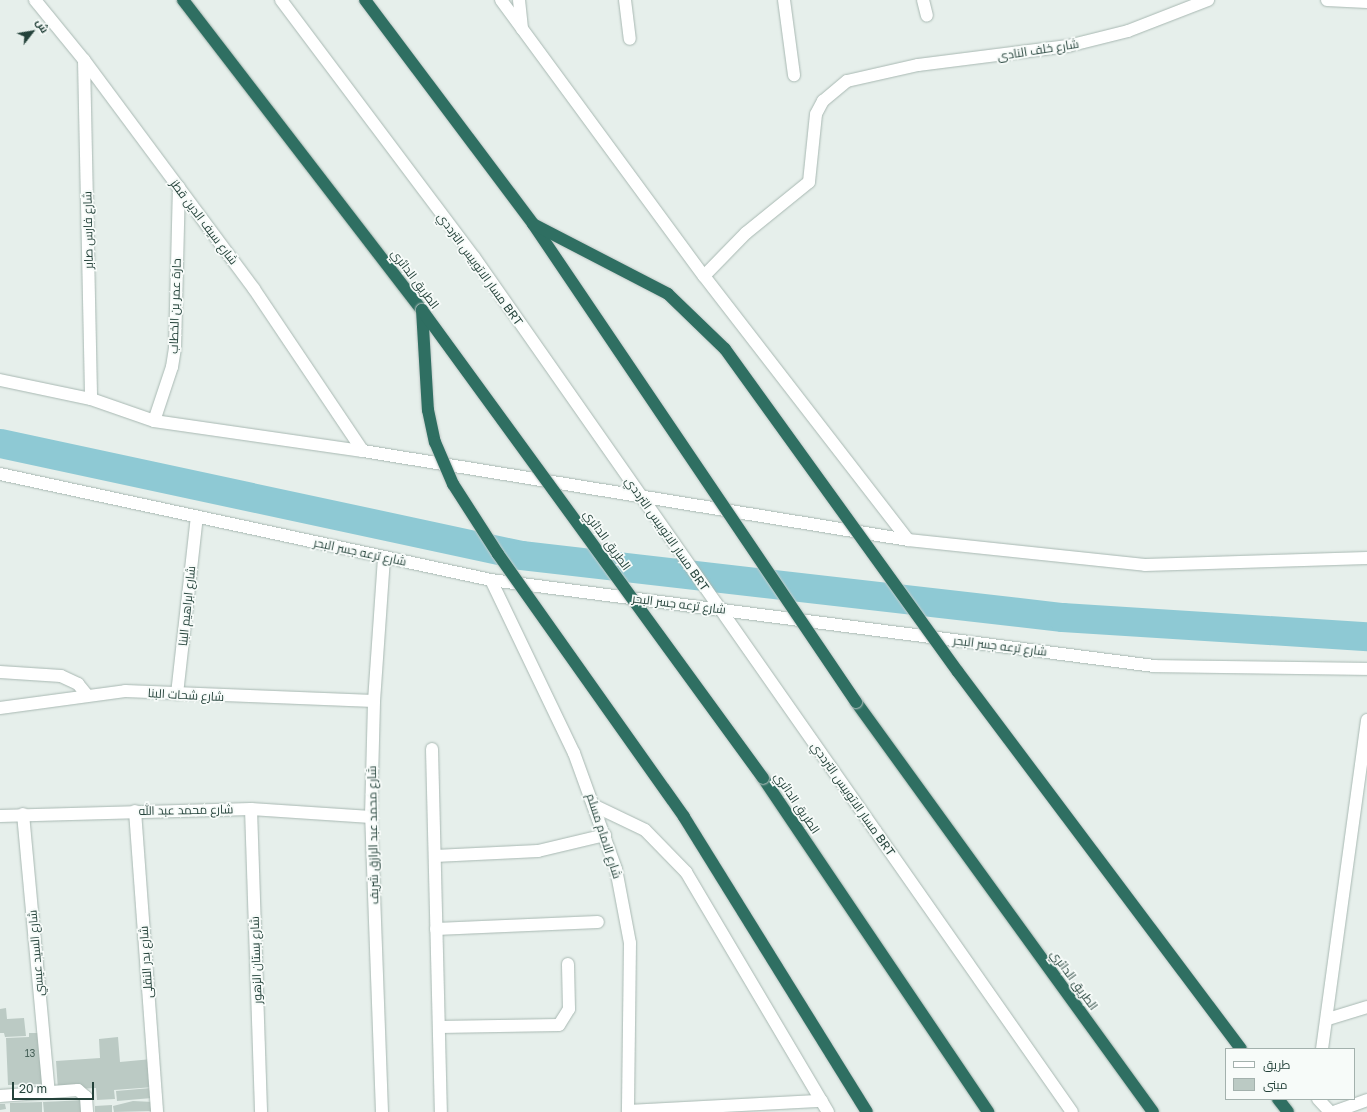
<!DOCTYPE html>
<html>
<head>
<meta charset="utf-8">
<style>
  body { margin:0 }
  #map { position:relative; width:1367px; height:1112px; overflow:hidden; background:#e6efeb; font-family:"Golos Text",Cairo,sans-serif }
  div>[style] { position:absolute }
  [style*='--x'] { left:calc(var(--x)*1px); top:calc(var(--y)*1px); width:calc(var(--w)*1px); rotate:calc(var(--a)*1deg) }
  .canal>* { height:29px; margin:-14.5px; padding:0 14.5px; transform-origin:14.5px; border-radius:14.5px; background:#8ec9d4 }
  .building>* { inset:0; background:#bbcac4 }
  .roads { filter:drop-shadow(0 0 1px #a8b8b2) drop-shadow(0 0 1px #a8b8b2) }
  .service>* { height:12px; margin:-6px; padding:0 6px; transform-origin:6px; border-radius:6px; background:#fff }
  .minor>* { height:12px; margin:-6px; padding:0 6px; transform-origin:6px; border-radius:6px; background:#fff }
  .tertiary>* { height:12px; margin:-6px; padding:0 6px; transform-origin:6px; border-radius:6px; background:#fff }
  .motorway>* { height:12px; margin:-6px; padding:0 6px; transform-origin:6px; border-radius:6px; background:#2f6f62 }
  .bridges { filter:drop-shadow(0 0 1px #c2cac8) drop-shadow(0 0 1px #c2cac8) }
  .motorway-bridge>* { height:12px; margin:-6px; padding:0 6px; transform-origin:6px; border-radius:6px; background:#2f6f62 }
  span { translate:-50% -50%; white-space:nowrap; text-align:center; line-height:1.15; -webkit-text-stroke:3.5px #f7fbf9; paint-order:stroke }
  .number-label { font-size:10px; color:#4a645c }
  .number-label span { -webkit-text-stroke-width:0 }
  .street-label { font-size:12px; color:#24423a }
  .legend { position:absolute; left:1225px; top:1048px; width:130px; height:52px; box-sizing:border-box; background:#f7fbf9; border:1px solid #a3b1ad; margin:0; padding:5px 7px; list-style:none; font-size:12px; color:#24423a }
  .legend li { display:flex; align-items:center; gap:8px; height:20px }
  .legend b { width:20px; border:1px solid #a3b1ad }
  .north { position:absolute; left:12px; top:12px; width:40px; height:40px; -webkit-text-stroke:3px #f7fbf9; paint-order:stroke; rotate:59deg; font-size:11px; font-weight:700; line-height:16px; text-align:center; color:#24423a }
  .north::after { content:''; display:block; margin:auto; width:14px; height:18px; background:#24423a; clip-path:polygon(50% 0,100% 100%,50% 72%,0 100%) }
  .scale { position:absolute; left:12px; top:1082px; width:82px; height:18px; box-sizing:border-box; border:2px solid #24423a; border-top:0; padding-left:5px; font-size:12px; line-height:14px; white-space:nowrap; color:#24423a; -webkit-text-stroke:3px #f7fbf9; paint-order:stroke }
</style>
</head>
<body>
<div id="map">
  <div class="canal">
    <div style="--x:0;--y:443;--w:533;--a:12.13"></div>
    <div style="--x:521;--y:555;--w:545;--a:6.54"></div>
    <div style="--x:1062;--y:617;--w:306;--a:3.6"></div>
  </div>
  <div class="building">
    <div style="clip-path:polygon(6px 1008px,7px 1019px,24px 1018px,26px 1036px,5px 1037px,4px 1033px,0 1033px,0 1009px)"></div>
    <div style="clip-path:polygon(29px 1033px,42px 1033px,45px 1084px,8px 1085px,6px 1038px,29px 1037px)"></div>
    <div style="clip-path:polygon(118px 1037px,120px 1062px,152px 1059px,154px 1087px,114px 1090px,115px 1099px,97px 1100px,96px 1088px,58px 1090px,56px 1061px,100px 1058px,99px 1039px)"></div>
    <div style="clip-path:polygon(151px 1088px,152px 1098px,117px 1101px,116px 1091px)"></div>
    <div style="clip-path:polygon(86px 1100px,86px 1112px,44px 1112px,43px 1102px)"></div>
    <div style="clip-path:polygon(133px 1101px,153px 1102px,154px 1111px,114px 1112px,113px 1106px)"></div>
    <div style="clip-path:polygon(42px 1102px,42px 1112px,10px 1112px,10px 1103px)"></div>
    <div style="clip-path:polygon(0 1104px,5px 1104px,6px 1109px,0 1110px)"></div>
    <div style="clip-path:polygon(112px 1105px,112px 1112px,95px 1112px,95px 1106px)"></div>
  </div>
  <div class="roads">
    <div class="service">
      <div style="--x:281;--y:0;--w:321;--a:53.1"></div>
      <div style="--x:474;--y:257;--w:1043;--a:55.03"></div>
      <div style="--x:432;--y:749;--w:363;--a:88.6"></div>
      <div style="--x:435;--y:856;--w:103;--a:-2.8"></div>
      <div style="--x:538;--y:851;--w:69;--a:-13.4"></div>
      <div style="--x:436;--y:929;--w:162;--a:-2.5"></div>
      <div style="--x:439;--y:1027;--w:120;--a:-1"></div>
      <div style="--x:559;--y:1025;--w:19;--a:-58"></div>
      <div style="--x:569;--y:1009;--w:45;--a:-91.3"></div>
      <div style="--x:1334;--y:1112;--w:35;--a:-20"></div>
    </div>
    <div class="minor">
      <div style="--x:35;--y:0;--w:77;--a:50.8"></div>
      <div style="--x:84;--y:60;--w:285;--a:53.4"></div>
      <div style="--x:254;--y:289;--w:195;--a:56.1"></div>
      <div style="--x:501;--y:0;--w:343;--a:53.7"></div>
      <div style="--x:704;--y:276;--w:334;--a:52.3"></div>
      <div style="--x:519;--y:0;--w:29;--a:84"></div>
      <div style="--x:625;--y:0;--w:39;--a:83"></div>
      <div style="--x:784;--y:0;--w:76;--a:82.4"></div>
      <div style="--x:923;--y:0;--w:16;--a:76"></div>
      <div style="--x:1327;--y:0;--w:40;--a:2.9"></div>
      <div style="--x:84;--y:60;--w:339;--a:88.8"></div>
      <div style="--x:704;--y:276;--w:60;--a:-45.7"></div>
      <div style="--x:746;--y:233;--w:81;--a:-39"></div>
      <div style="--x:809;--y:182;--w:68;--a:-84.1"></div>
      <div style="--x:816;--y:114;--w:15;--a:-62"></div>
      <div style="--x:823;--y:101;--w:31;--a:-40"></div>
      <div style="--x:847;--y:81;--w:73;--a:-12.7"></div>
      <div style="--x:918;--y:65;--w:151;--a:-7.2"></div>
      <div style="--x:1068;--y:46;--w:62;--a:-14"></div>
      <div style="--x:1128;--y:31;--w:86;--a:-21.2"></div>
      <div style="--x:0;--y:380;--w:93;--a:11.8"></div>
      <div style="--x:91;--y:399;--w:67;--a:19.2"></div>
      <div style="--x:154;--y:421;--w:211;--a:8.2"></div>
      <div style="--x:363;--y:451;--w:552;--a:9.27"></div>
      <div style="--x:908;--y:540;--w:238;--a:6"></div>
      <div style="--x:1145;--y:565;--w:222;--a:-1.8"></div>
      <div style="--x:154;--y:421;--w:57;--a:-71.6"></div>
      <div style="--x:172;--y:367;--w:19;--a:-81"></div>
      <div style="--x:175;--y:348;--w:161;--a:-88.6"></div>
      <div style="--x:491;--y:580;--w:192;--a:64.4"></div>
      <div style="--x:574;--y:753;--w:123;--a:70.1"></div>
      <div style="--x:616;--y:869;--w:75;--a:79.3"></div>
      <div style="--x:630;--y:943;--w:169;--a:90.7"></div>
      <div style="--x:0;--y:672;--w:61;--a:3.8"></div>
      <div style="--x:61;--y:676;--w:19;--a:25"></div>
      <div style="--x:78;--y:684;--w:13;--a:51"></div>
      <div style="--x:177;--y:694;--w:178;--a:-83.6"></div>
      <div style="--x:0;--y:708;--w:126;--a:-7.7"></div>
      <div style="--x:125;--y:691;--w:249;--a:2.3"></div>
      <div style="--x:595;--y:806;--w:55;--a:25.6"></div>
      <div style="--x:645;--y:830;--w:59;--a:45.7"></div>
      <div style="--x:686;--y:872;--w:279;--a:59.4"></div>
      <div style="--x:251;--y:809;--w:303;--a:88.1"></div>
      <div style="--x:135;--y:811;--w:302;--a:85.8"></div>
      <div style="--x:23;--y:814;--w:280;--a:84.7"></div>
      <div style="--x:0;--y:816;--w:251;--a:-1.6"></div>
      <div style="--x:251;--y:809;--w:120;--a:3.8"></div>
      <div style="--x:1328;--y:1019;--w:41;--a:-17.1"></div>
      <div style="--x:1322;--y:1049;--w:332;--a:-82.2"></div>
      <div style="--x:0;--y:1096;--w:78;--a:-4.4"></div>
      <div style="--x:78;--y:1090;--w:11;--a:41"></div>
      <div style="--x:86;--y:1097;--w:15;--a:86"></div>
      <div style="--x:1318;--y:1099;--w:18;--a:47"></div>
      <div style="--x:628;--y:1111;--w:194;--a:-3"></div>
      <div style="--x:382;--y:1112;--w:295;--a:-92.1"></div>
      <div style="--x:371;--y:817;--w:116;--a:-88.5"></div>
      <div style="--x:374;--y:701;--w:144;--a:-86"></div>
    </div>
    <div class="tertiary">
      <div style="--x:0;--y:474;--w:502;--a:12.18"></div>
      <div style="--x:491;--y:580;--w:669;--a:7.39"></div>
      <div style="--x:1154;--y:666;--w:213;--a:0.8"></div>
    </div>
    <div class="motorway">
      <div style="--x:183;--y:0;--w:391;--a:52.4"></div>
      <div style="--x:856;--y:702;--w:506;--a:54.08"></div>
      <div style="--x:763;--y:778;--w:403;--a:56"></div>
      <div style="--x:1278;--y:1099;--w:16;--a:52"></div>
    </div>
  </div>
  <div class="bridges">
    <div class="motorway-bridge">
      <div style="--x:365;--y:0;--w:280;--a:53.1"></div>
      <div style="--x:533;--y:224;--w:577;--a:55.95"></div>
      <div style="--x:533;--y:224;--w:152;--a:27.4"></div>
      <div style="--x:668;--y:294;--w:79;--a:44"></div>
      <div style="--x:725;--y:349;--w:398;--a:54.2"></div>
      <div style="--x:958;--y:672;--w:471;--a:53.1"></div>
      <div style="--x:422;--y:310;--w:100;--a:86.6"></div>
      <div style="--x:428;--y:410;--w:33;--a:78"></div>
      <div style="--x:435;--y:442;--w:46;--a:66.8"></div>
      <div style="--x:453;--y:484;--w:83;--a:57.3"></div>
      <div style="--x:498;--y:554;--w:322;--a:54.7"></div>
      <div style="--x:684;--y:817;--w:347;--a:58.2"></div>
      <div style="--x:422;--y:310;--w:579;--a:53.92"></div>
    </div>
  </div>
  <div class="number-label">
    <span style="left:30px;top:1054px">13</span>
  </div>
  <div class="street-label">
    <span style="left:1038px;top:50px;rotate:-9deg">شارع خلف النادى</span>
    <span style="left:204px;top:222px;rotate:53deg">شارع سيف الدين قطز</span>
    <span style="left:88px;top:230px;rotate:-91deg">شارع فارس صابر</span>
    <span style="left:480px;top:269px;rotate:54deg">مسار الاتوبيس الترددي BRT</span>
    <span style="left:415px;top:279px;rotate:53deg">الطريق الدائري</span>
    <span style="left:175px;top:306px;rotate:-88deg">حارة عمر بن الخطاب</span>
    <span style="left:667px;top:534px;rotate:55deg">مسار الاتوبيس الترددي BRT</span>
    <span style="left:607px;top:540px;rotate:54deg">الطريق الدائري</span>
    <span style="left:360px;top:552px;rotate:12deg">شارع ترعه جسر البحر</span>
    <span style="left:679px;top:604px;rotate:7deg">شارع ترعه جسر البحر</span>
    <span style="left:187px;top:606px;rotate:-84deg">شارع ابراهيم البنا</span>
    <span style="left:1000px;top:646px;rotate:7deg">شارع ترعه جسر البحر</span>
    <span style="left:186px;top:695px;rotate:3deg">شارع شحات البنا</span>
    <span style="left:853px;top:799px;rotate:55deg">مسار الاتوبيس الترددي BRT</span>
    <span style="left:797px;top:803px;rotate:56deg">الطريق الدائري</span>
    <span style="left:186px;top:810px;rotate:-1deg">شارع محمد عبد الله</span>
    <span style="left:373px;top:835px;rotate:-91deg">شارع محمد عبد الرازق شريف</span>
    <span style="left:604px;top:836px;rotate:72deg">شارع الامام مسلم</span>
    <span style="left:36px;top:953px;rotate:-95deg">شارع السيد عيسي</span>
    <span style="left:256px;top:960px;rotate:-92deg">شارع بستان الزهور</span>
    <span style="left:146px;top:962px;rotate:-94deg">شارع بدر النقلى</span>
    <span style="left:1074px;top:980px;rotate:54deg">الطريق الدائري</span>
  </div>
  <ul class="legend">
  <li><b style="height:5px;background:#fff"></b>طريق</li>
  <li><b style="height:11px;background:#bbcac4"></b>مبنى</li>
  </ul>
  <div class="north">ش</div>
  <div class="scale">20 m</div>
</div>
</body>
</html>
